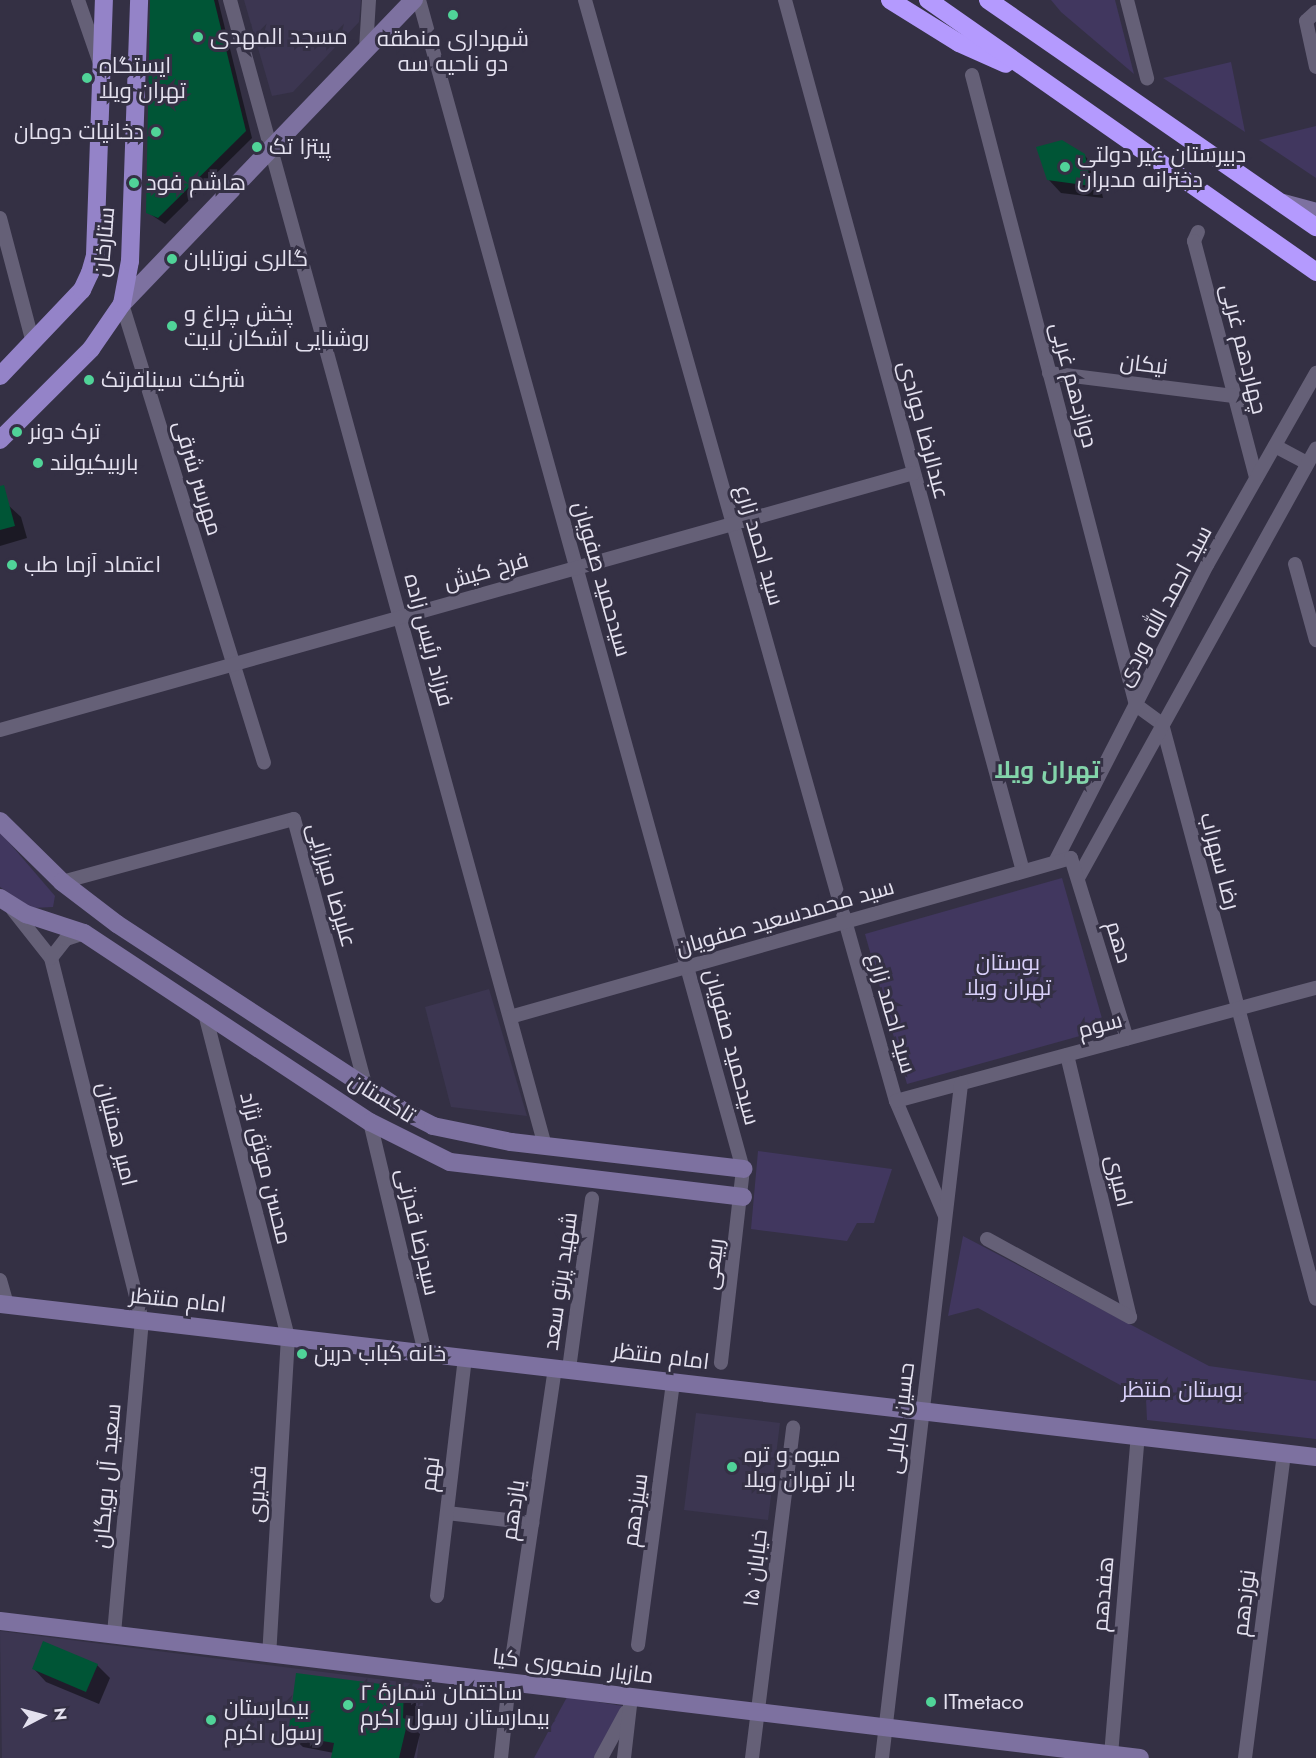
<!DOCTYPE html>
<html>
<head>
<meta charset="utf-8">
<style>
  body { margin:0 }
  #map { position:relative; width:1316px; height:1758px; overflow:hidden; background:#343044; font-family:Jost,Cairo,sans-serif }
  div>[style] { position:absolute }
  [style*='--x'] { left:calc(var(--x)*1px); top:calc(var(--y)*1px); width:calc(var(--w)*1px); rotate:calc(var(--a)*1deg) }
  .built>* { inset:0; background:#3c3651 }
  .green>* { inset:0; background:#41375f }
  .shadow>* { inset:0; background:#0007 }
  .building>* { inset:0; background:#005536 }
  .street>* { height:14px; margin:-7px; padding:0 7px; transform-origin:7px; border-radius:7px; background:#656077 }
  .secondary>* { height:18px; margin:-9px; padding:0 9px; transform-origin:9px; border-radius:9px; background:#7d71a0 }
  .primary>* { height:18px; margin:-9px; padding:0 9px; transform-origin:9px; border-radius:9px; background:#9483c8 }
  .highway>* { height:18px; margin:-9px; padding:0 9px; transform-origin:9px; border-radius:9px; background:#b49afe }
  .dots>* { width:16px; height:16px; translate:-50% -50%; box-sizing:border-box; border:3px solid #343044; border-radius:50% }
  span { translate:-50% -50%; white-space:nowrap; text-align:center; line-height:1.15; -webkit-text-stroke:6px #343044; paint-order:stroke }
  .poi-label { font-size:22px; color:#e4e1ef }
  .left { translate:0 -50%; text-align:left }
  .right { translate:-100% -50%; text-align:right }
  .street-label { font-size:22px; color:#e4e1ef }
  .park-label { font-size:22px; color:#d9d0fa }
  .neighbourhood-label { font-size:24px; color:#83d4aa; font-weight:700 }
  .north { position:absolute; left:12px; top:1686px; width:60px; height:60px; -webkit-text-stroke:4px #343044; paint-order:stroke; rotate:84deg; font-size:16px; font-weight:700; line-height:24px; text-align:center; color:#e4e1ef }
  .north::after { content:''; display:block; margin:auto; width:21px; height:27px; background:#e4e1ef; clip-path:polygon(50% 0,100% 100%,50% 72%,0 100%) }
</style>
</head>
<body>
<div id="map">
  <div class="built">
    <div style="clip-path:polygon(244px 0,361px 0,359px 22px,293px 92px,272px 96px)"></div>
    <div style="clip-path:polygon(489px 989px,527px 1116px,451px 1107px,425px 1007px)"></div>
    <div style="clip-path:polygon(696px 1413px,780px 1423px,768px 1520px,684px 1510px)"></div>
    <div style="clip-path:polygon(0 1631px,425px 1685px,417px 1758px,2px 1758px)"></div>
  </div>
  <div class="green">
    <div style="clip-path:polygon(1051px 0,1115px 0,1134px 74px,1061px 12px)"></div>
    <div style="clip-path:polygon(1231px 62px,1245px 132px,1163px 78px)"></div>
    <div style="clip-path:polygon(1316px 126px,1316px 178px,1259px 140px)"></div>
    <div style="clip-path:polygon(0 832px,55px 896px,53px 907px,32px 908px,0 887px)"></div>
    <div style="clip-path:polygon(1062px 878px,1105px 1029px,907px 1084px,865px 934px)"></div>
    <div style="clip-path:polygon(758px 1151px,892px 1169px,874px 1223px,857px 1223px,847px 1241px,751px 1229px)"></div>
    <div style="clip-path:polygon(963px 1236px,1209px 1366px,1316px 1381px,1316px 1439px,1147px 1420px,1146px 1399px,978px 1308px,948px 1316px)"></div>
    <div style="clip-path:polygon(567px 1697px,623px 1706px,594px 1758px,534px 1758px)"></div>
  </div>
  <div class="shadow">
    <div style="clip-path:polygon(151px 0,218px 0,252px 138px,165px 224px,147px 212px)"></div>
    <div style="clip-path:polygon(1084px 155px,1097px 169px,1103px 198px,1061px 193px,1048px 179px)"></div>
    <div style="clip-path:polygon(8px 505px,21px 517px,27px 538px,0 546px,0 507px)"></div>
    <div style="clip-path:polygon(97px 1665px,110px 1678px,99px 1704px,46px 1682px,34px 1669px)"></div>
    <div style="clip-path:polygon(403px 1689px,416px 1702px,415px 1729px,420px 1734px,414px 1758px,332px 1758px,334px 1753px,303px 1747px,290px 1735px)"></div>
  </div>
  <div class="building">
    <div style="clip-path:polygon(150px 0,214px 0,246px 131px,158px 218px,146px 213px)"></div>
    <div style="clip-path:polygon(1062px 140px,1085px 154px,1091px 186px,1047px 180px,1036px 147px)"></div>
    <div style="clip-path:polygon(4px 485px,15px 526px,0 530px,0 486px)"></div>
    <div style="clip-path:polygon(43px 1641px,98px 1664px,86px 1692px,32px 1669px)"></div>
    <div style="clip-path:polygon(296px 1673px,404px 1687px,403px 1718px,408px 1720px,399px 1758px,331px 1758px,334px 1743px,288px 1735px)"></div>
  </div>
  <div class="street">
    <div style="--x:78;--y:0;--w:70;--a:70.8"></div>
    <div style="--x:230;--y:0;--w:1189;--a:74.63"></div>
    <div style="--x:419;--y:0;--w:1213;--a:74.51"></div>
    <div style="--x:743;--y:1169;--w:195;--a:96.5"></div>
    <div style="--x:585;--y:0;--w:1144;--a:74.23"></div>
    <div style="--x:896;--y:1101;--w:125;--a:66.9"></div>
    <div style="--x:785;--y:0;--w:903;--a:74.72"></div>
    <div style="--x:1127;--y:0;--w:81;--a:75.6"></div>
    <div style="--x:1316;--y:12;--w:13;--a:138"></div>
    <div style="--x:1306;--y:21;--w:47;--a:77.7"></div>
    <div style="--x:366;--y:49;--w:49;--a:-86.5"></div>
    <div style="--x:972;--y:75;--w:651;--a:75.41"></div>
    <div style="--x:1136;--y:705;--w:32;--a:36"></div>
    <div style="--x:1162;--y:724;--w:595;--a:75.01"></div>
    <div style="--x:0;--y:218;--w:129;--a:75.2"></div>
    <div style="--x:1198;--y:232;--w:10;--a:114"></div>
    <div style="--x:1194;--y:241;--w:245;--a:75.3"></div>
    <div style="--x:122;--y:304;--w:480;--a:72.8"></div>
    <div style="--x:1049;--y:373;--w:186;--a:7.1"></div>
    <div style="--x:1275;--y:446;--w:36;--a:28"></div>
    <div style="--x:1295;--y:564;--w:79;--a:74.6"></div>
    <div style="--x:0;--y:730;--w:949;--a:-15.71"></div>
    <div style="--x:1055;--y:862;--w:334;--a:-62.9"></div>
    <div style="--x:1207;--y:565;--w:221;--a:-60.4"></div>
    <div style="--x:1078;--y:878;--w:491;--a:-61"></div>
    <div style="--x:62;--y:882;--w:240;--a:-15.2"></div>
    <div style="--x:294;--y:819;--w:278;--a:75"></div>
    <div style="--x:13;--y:910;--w:61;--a:51.6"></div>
    <div style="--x:51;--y:958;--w:373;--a:75.9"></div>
    <div style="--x:142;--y:1320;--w:316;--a:95.1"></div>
    <div style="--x:51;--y:958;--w:24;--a:-52"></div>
    <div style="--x:66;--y:939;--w:19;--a:-18"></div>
    <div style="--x:204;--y:1010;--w:338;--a:75.6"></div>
    <div style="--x:288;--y:1337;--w:317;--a:93.4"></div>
    <div style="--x:510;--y:1017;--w:583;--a:-15.82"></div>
    <div style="--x:1071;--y:858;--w:189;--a:72.8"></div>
    <div style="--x:1067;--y:1055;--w:269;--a:76.5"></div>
    <div style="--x:896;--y:1101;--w:435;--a:-15.1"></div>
    <div style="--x:370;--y:1122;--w:236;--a:76.6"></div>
    <div style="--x:987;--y:1239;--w:163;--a:28.6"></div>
    <div style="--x:0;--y:1280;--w:26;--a:74"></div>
    <div style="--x:569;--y:1369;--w:172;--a:-82.3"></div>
    <div style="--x:447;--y:1513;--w:86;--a:6.7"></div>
    <div style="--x:437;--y:1596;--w:241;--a:-83.3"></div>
    <div style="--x:638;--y:1645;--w:266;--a:-82.4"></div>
    <div style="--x:512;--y:1659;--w:295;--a:-81.6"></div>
    <div style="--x:1111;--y:1755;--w:320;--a:-85.2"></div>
    <div style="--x:501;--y:1758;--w:76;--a:-84"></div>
    <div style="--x:601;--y:1758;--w:52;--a:-61.5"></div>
    <div style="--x:624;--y:1758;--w:61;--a:-83.5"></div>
    <div style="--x:752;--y:1758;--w:333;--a:-82.9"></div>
    <div style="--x:882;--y:1758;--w:679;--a:-83.31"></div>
    <div style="--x:1245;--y:1758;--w:307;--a:-82.7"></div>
  </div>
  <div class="secondary">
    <div style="--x:1283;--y:203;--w:34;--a:15"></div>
    <div style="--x:122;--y:304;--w:422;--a:-46.2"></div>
    <div style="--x:0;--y:821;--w:87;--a:44.5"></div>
    <div style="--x:62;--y:882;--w:69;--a:37.4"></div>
    <div style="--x:117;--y:924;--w:338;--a:33.2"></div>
    <div style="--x:400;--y:1109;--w:37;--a:27"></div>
    <div style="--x:433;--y:1126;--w:80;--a:11.6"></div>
    <div style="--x:511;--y:1142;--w:234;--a:6.6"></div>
    <div style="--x:0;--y:898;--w:31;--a:32"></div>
    <div style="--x:26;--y:914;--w:61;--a:18.1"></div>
    <div style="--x:84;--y:933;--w:343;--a:33.5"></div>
    <div style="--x:370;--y:1122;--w:89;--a:26.6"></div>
    <div style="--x:450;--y:1162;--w:295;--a:6.8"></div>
    <div style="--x:0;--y:1304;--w:1325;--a:6.63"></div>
    <div style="--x:0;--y:1621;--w:1148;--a:6.85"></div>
  </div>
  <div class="primary">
    <div style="--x:0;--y:376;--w:119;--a:-46.4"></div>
    <div style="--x:82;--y:290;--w:19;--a:-65"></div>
    <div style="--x:90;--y:273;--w:19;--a:-74"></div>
    <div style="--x:95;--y:255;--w:255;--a:-88"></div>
    <div style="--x:0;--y:440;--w:129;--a:-45"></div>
    <div style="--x:91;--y:349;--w:55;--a:-55.4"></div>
    <div style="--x:122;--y:304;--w:44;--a:-79.5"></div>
    <div style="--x:130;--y:261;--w:261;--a:-88"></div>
  </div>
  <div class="highway">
    <div style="--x:890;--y:0;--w:81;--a:31.9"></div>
    <div style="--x:959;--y:43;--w:51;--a:24.1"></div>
    <div style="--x:928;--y:0;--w:474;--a:35"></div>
    <div style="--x:988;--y:0;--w:399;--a:34.7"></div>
  </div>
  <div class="dots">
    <div style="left:453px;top:15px;background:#50d398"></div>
    <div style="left:198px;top:37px;background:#50d398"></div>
    <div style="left:87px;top:78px;background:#50d398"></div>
    <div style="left:156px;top:132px;background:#50d398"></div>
    <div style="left:257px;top:147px;background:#50d398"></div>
    <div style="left:1065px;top:167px;background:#50d398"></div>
    <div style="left:134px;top:183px;background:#50d398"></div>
    <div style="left:172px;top:259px;background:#50d398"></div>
    <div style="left:172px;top:326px;background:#50d398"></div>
    <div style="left:89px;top:380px;background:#50d398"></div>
    <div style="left:17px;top:432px;background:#50d398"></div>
    <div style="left:38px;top:463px;background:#50d398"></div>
    <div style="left:12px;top:565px;background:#50d398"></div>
    <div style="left:302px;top:1354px;background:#50d398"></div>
    <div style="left:732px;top:1467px;background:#50d398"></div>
    <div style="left:931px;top:1702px;background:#50d398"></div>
    <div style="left:348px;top:1705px;background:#50d398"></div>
    <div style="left:211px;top:1720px;background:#50d398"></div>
  </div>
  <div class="poi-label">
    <span class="left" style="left:210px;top:37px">مسجد المهدی</span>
    <span style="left:453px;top:51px">شهرداری منطقه<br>دو ناحیه سه</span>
    <span class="left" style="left:99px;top:78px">ایستگاه<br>تهران ویلا</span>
    <span class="right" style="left:144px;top:132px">دخانیات دومان</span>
    <span class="left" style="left:269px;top:147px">پیتزا تک</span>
    <span class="left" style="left:1077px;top:167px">دبیرستان غیر دولتی<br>دخترانه مدبران</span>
    <span class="left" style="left:146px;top:183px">هاشم فود</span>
    <span class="left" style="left:184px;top:259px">گالری نورتابان</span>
    <span class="left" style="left:184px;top:326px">پخش چراغ و<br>روشنایی اشکان لایت</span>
    <span class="left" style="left:101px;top:380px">شرکت سینافرتک</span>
    <span class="left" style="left:29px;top:432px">ترک دونر</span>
    <span class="left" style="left:50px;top:463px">باربیکیولند</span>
    <span class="left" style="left:24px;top:565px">اعتماد آزما طب</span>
    <span class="left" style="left:314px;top:1354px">خانه کباب درین</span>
    <span class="left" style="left:744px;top:1467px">میوه و تره<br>بار تهران ویلا</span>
    <span class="left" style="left:360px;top:1705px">ساختمان شمارهٔ ۲<br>بیمارستان رسول اکرم</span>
    <span class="left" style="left:943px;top:1702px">ITmetaco</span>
    <span class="left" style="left:224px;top:1720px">بیمارستان<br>رسول اکرم</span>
  </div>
  <div class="street-label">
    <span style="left:104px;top:242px;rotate:-85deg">ستارخان</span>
    <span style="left:1244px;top:349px;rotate:76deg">چهاردهم غربی</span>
    <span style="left:1144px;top:364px;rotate:7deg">نیکان</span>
    <span style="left:1074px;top:385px;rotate:75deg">دوازدهم غربی</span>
    <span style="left:924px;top:430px;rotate:75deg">عبدالرضا جوادی</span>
    <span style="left:198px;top:478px;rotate:73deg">مهرسر شرقی</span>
    <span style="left:760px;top:545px;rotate:74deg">سید احمد زارع</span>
    <span style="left:486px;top:571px;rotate:-16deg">فرخ کیش</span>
    <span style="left:602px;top:579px;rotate:74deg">سیدحمید صفویان</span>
    <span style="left:1164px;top:606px;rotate:-62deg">سید احمد الله وردی</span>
    <span style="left:429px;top:640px;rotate:75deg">فرزاد رئیس زاده</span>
    <span style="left:1220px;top:861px;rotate:75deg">رضا سهراب</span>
    <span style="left:332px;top:885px;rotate:74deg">علیرضا میرزایی</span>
    <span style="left:785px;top:917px;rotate:-16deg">سید محمدسعید صفویان</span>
    <span style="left:1119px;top:942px;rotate:73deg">دهم</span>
    <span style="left:892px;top:1013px;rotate:74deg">سید احمد زارع</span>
    <span style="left:1100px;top:1025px;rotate:-15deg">سوم</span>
    <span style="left:732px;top:1047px;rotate:75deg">سیدحمید صفویان</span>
    <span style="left:382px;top:1098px;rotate:32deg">تاکستان</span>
    <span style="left:117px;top:1134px;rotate:76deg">امیر همتیان</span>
    <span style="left:266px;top:1168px;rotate:76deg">محسن موثق نژاد</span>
    <span style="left:1119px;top:1181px;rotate:77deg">امیری</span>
    <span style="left:418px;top:1232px;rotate:77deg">سیدرضا قدرتی</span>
    <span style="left:713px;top:1264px;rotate:-83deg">ربیعی</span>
    <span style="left:560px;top:1281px;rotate:-82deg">شهید پرتو سعد</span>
    <span style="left:178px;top:1300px;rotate:6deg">امام منتظر</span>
    <span style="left:661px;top:1356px;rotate:7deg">امام منتظر</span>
    <span style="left:900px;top:1418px;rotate:-83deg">حسین کابلی</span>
    <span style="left:430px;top:1474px;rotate:-83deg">نهم</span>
    <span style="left:107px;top:1476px;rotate:-85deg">سعید آل بویگان</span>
    <span style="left:257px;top:1494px;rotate:-87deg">قدیری</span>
    <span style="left:513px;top:1510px;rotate:-82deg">یازدهم</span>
    <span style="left:635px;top:1510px;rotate:-82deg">سیزدهم</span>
    <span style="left:755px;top:1568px;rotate:-83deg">خیابان ۱۵</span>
    <span style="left:1103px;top:1594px;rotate:-85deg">هفدهم</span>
    <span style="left:1244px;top:1603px;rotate:-83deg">نوزدهم</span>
    <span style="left:573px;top:1666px;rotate:7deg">مازیار منصوری کیا</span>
  </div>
  <div class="park-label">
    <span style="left:1008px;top:975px">بوستان<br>تهران ویلا</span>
    <span style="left:1182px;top:1390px">بوستان منتظر</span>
  </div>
  <div class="neighbourhood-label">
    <span style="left:1047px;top:770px">تهران ویلا</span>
  </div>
  <div class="north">N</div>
</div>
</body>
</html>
